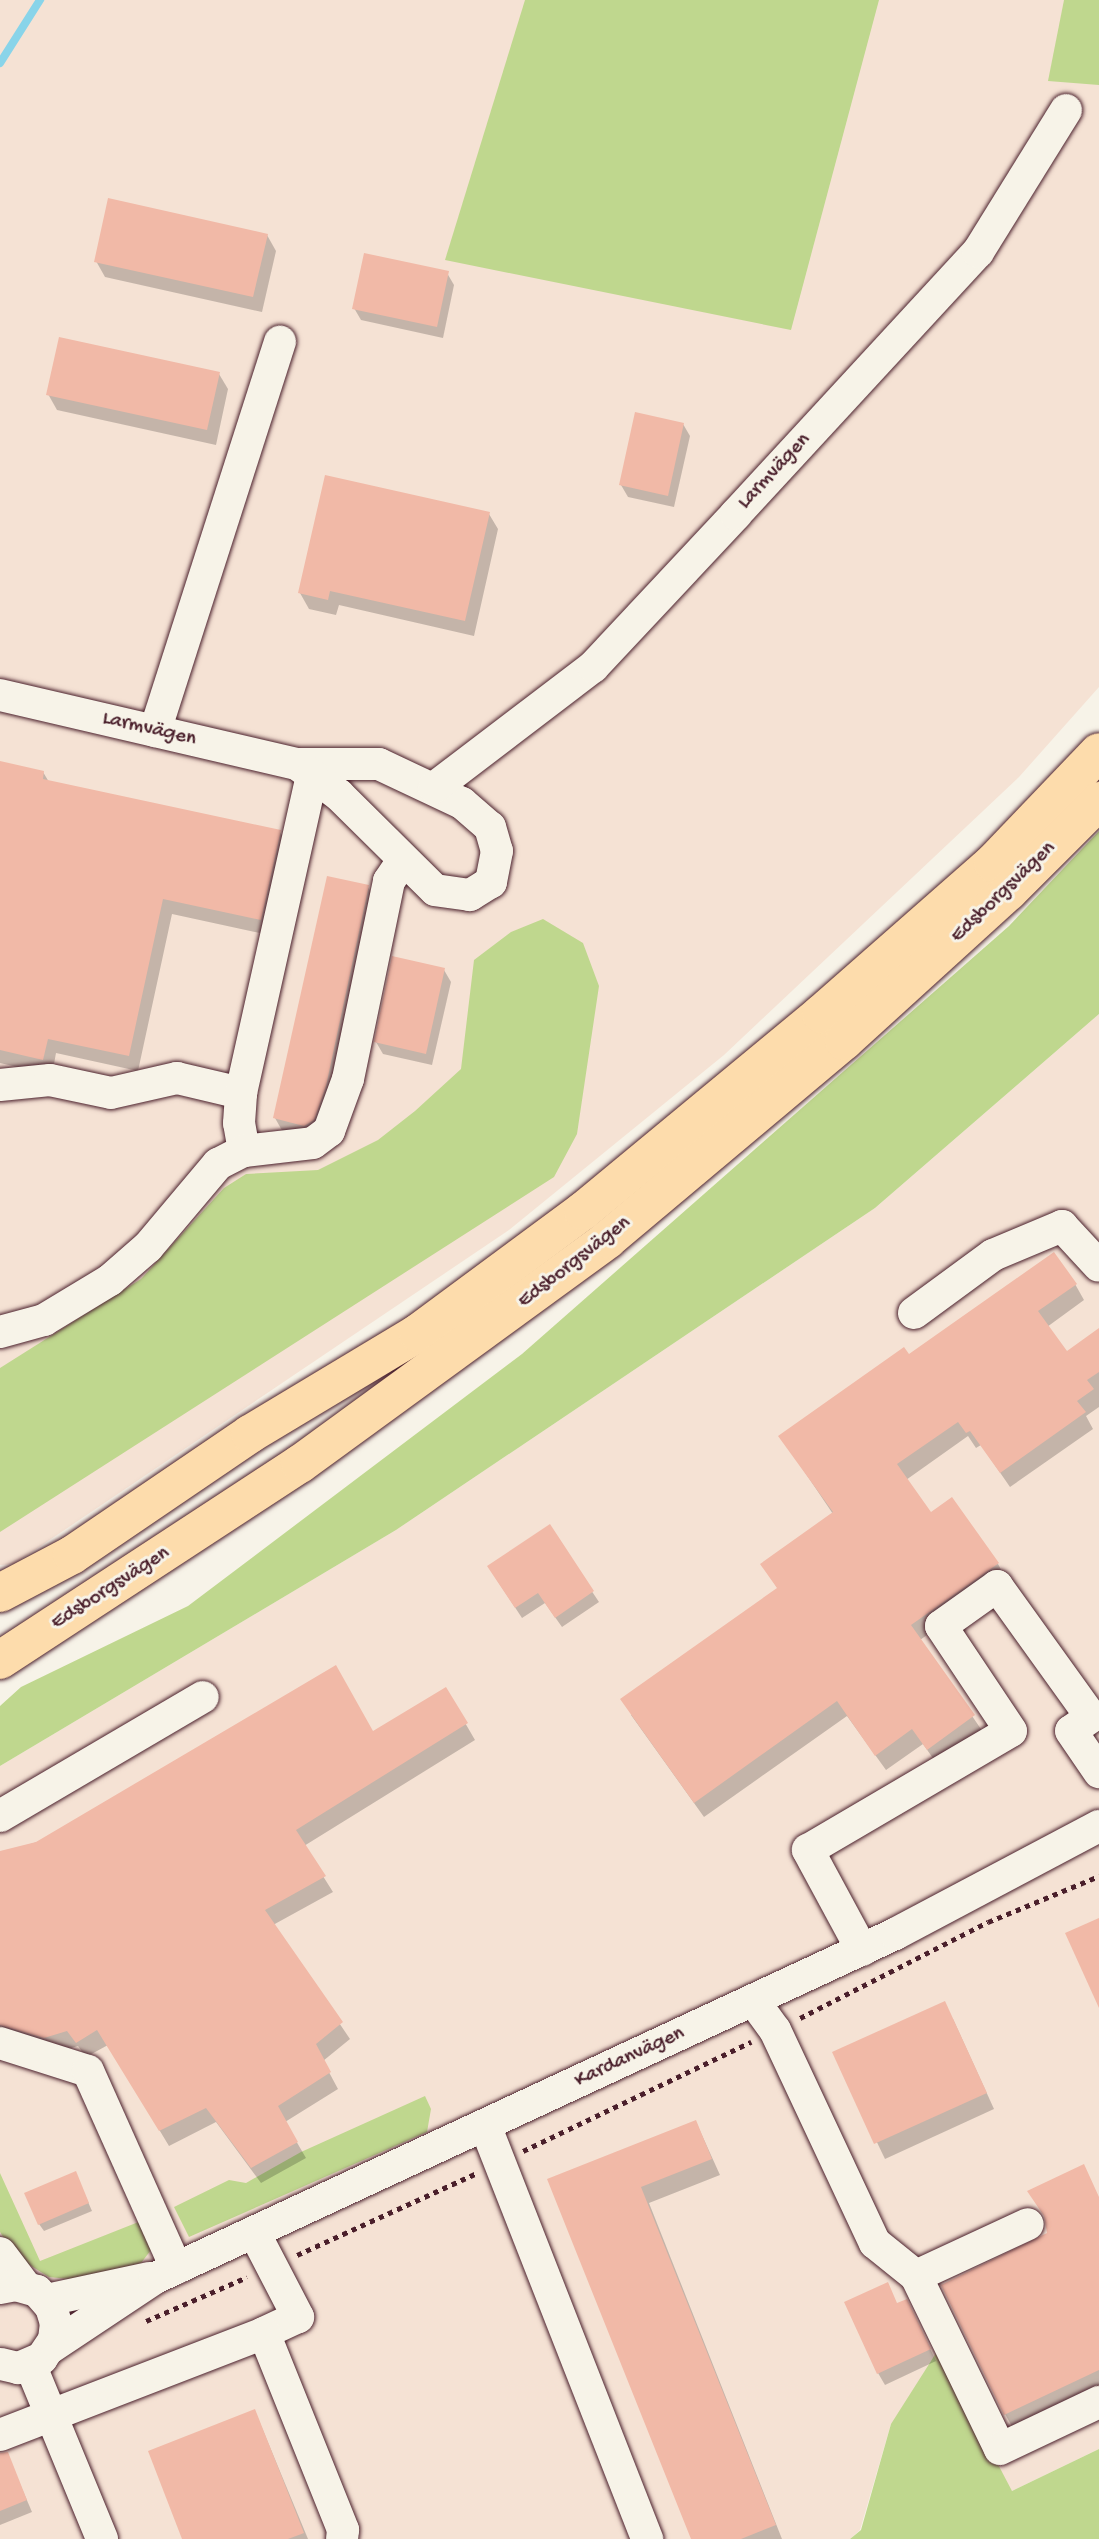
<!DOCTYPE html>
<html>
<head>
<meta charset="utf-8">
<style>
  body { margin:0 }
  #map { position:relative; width:1099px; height:2539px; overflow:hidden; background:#f7f3e8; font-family:"Gochi Hand",sans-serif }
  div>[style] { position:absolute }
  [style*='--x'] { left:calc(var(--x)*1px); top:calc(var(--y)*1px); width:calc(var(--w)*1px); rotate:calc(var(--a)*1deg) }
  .built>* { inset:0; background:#f5e2d4 }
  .green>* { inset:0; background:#bfd78e }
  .shadow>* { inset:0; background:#0003 }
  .stream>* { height:8px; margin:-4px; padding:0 4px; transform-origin:4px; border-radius:4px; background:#89d4e9 }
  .building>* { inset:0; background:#f1b9a7 }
  .path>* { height:4.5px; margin-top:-2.25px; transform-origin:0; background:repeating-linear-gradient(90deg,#4a1f2b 0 5px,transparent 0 10px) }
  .roads { filter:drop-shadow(0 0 2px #4a1f2b) drop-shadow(0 0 2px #4a1f2b) }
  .minor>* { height:32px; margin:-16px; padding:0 16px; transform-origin:16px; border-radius:16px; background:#f7f3e8 }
  .highway>* { height:38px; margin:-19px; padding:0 19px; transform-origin:19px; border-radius:19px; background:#fddcac }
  span { translate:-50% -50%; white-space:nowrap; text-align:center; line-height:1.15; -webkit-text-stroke:6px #f7f3e8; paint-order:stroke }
  .street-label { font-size:21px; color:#4a1f2b }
</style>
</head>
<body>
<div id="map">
  <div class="built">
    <div style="clip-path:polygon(0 0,1099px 0,1099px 687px,1019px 777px,724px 1055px,509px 1230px,14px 1564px,0 1565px)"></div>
    <div style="clip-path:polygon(1099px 1014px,1099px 2449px,1012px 2491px,891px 2424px,860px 2530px,850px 2539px,0 2539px,0 1766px,396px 1530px,875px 1208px)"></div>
  </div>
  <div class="green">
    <div style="clip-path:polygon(525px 0,879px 0,791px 330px,445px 260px)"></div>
    <div style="clip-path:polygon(1064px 0,1099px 0,1099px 85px,1048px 81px)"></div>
    <div style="clip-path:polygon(1099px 831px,1099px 1014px,875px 1208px,396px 1530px,0 1766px,0 1706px,21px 1687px,188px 1606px,522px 1354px,1009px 926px)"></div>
    <div style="clip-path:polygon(543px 919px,583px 943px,599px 986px,577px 1134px,554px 1177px,0 1532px,0 1368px,141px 1279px,224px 1188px,246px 1174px,318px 1170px,378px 1140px,415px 1111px,461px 1069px,474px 960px,511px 932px)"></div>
    <div style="clip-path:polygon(425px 2096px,431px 2109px,427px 2132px,189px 2237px,174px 2207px,229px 2180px,246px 2183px,301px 2152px)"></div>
    <div style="clip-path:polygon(0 2173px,40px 2261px,141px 2221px,151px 2250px,141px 2263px,78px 2280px,49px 2277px,15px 2256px,0 2232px)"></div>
    <div style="clip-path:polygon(938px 2350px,1012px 2491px,1099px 2449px,1099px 2539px,850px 2539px,861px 2530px,891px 2424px)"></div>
  </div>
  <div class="shadow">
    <div style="clip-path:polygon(267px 235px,276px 251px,262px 312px,105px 277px,96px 261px)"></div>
    <div style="clip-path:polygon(447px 273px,454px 285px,443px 338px,361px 320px,354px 308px)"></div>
    <div style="clip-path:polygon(219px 374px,228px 389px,216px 445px,57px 410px,48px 394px)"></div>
    <div style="clip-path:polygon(683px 424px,690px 436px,674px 507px,628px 497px,621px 485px)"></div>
    <div style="clip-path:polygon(489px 514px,498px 529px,474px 636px,339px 605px,336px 615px,309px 609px,300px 593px)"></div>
    <div style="clip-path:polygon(0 763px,43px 772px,49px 782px,280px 832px,289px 847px,269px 935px,172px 914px,138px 1071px,56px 1053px,52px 1075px,0 1063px)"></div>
    <div style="clip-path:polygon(368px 887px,377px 903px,322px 1135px,284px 1134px,275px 1118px)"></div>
    <div style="clip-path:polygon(444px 970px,451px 982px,432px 1065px,383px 1054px,376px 1042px)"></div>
    <div style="clip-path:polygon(1075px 1284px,1084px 1300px,1047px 1327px,1066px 1353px,1099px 1330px,1099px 1407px,1086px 1416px,1093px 1429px,1010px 1487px,981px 1445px,976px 1448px,968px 1436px,906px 1480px,931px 1514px,998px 1564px,1006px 1579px,920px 1640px,983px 1732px,937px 1764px,923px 1744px,886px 1770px,847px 1716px,704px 1817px,631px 1715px,778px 1589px,762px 1564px,833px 1514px,781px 1437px,909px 1357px)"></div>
    <div style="clip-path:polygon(549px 1527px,599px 1602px,562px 1627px,545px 1603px,522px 1618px,495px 1577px)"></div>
    <div style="clip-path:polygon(446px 1690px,475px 1740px,304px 1846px,333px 1892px,273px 1925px,350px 2039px,323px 2061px,338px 2089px,285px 2122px,306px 2158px,261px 2183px,216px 2122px,169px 2146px,108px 2045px,86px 2057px,78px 2046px,54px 2053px,0 2039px,0 1854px,373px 1733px)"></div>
    <div style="clip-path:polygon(953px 2019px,994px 2109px,885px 2159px,834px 2053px)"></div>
    <div style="clip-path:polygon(696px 2122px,720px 2175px,649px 2203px,782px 2539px,692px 2539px,550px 2180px)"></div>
    <div style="clip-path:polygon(79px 2181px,92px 2211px,44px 2231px,39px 2224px)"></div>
    <div style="clip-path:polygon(1099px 2197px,1099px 2390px,1014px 2430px,1005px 2414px,1049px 2234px)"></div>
    <div style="clip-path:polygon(897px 2305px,913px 2313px,936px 2361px,885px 2385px,878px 2373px)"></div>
    <div style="clip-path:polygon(255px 2411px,308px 2539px,184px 2539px)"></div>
    <div style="clip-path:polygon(11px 2463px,32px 2512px,0 2525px,0 2467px)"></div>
  </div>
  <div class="stream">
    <div style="--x:0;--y:63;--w:75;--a:-57.6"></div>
  </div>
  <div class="building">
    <div style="clip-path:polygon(108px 198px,268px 234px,253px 297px,94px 262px)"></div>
    <div style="clip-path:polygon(364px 253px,449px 271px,437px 327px,352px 309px)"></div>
    <div style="clip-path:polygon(59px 337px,220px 372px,207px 430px,46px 395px)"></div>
    <div style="clip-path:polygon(635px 412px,684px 423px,668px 496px,619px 485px)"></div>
    <div style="clip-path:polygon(325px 475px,490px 512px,465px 621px,330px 591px,328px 600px,298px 593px)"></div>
    <div style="clip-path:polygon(0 761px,44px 771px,43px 779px,281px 830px,261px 920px,163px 899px,129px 1056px,48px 1039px,43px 1060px,0 1050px)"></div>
    <div style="clip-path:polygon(327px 876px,369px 885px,326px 1086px,314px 1120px,304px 1126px,273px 1118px)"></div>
    <div style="clip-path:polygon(392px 956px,445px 968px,426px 1054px,374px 1042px)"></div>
    <div style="clip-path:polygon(1054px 1252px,1077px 1284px,1038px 1311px,1067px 1351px,1099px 1328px,1099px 1372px,1087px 1380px,1094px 1389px,1077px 1401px,1086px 1412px,1000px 1473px,970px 1431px,966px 1433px,958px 1422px,897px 1464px,931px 1512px,952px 1497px,999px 1563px,911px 1625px,975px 1715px,927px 1750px,912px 1729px,875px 1756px,837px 1701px,694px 1803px,620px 1699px,777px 1588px,760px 1564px,833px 1512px,778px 1436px,904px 1347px,909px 1354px)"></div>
    <div style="clip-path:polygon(550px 1524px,594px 1591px,555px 1618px,538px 1593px,515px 1608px,487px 1566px)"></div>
    <div style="clip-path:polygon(336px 1665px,373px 1731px,446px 1687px,468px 1723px,296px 1830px,326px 1876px,265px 1910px,343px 2022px,316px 2044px,331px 2072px,278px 2106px,298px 2142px,251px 2168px,206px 2108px,159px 2131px,97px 2030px,76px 2043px,67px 2031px,44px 2038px,0 2025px,0 1851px,36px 1842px)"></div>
    <div style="clip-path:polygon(1099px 1918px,1099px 2008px,1065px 1933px)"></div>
    <div style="clip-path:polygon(945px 2001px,987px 2093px,874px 2144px,832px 2052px)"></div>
    <div style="clip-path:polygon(696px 2120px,712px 2159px,641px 2187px,776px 2525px,741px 2539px,691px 2539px,547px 2179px)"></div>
    <div style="clip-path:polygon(1084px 2164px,1099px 2197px,1099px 2370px,1004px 2415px,941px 2285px,1047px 2233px,1044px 2216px,1027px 2191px)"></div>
    <div style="clip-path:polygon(76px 2171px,89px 2203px,38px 2225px,24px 2193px)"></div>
    <div style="clip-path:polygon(888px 2282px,897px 2303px,907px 2299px,931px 2349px,877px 2374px,844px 2302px)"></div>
    <div style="clip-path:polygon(255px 2409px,304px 2533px,288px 2539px,182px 2539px,148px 2451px)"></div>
    <div style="clip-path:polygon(8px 2452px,27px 2500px,0 2511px,0 2453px)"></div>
  </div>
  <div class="path">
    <div style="--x:800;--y:2018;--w:211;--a:-27.1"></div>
    <div style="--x:988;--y:1922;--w:120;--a:-22.5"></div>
    <div style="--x:523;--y:2151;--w:253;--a:-25.6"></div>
    <div style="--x:297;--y:2255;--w:198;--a:-24.5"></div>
    <div style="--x:146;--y:2321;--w:110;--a:-23.5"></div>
  </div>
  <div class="roads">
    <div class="minor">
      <div style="--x:0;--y:695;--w:305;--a:13.1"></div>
      <div style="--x:297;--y:764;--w:82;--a:0"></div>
      <div style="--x:379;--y:764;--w:92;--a:25.2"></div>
      <div style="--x:462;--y:803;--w:37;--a:41"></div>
      <div style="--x:490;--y:827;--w:25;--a:74"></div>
      <div style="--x:497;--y:851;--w:32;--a:101"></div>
      <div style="--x:491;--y:882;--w:25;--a:148"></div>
      <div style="--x:470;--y:895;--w:35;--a:-172"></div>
      <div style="--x:435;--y:890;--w:135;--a:-135.3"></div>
      <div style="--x:339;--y:795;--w:52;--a:-143.6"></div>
      <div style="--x:155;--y:731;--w:409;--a:-72.2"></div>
      <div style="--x:434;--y:788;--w:200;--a:-37.3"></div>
      <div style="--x:593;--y:667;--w:209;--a:-46.9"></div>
      <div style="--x:736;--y:514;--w:357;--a:-47.3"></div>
      <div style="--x:978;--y:252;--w:167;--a:-58.2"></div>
      <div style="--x:0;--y:1085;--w:50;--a:-5.7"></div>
      <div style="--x:50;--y:1080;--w:62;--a:12"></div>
      <div style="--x:111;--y:1093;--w:68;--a:-12.8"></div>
      <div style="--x:177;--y:1078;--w:66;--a:13.2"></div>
      <div style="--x:244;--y:1151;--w:28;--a:-100"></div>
      <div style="--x:239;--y:1123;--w:30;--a:-86"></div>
      <div style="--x:241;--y:1093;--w:326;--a:-77.4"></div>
      <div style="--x:914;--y:1313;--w:98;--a:-36.3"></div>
      <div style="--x:993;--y:1255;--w:75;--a:-22.8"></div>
      <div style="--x:1062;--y:1226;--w:54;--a:47.2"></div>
      <div style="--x:0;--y:1332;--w:46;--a:-15.3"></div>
      <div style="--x:44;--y:1320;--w:77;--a:-31.2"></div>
      <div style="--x:110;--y:1280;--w:50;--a:-41"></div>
      <div style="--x:148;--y:1247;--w:109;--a:-49.9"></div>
      <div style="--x:218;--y:1164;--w:29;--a:-27"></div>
      <div style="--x:244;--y:1151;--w:69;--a:-6.6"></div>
      <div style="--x:313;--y:1143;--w:20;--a:-37"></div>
      <div style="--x:329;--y:1131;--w:55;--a:-69.9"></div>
      <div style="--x:348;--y:1079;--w:202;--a:-78.3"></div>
      <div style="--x:389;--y:881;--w:23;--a:-56"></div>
      <div style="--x:0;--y:1816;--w:235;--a:-30.4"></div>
      <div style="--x:862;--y:1950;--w:114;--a:-118.4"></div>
      <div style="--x:808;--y:1850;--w:235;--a:-30.4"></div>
      <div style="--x:1011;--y:1731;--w:126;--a:-123.7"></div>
      <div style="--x:941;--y:1626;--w:69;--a:-35.5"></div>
      <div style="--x:997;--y:1586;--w:161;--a:54.3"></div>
      <div style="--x:1091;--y:1717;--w:24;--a:145"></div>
      <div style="--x:1071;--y:1731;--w:50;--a:55.7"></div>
      <div style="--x:753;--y:2000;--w:37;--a:54"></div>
      <div style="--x:775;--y:2030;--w:235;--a:64.9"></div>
      <div style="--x:875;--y:2243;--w:53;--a:38.8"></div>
      <div style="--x:916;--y:2276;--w:192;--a:64.1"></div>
      <div style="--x:1000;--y:2449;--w:110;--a:-25.4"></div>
      <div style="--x:0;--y:2043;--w:92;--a:17.7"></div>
      <div style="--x:88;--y:2071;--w:216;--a:65.9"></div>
      <div style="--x:485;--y:2125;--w:445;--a:68.6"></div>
      <div style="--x:254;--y:2232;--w:96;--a:62.6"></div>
      <div style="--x:298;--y:2317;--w:38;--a:155"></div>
      <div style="--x:0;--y:2253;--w:41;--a:52.9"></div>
      <div style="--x:916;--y:2276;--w:123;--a:-24.9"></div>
      <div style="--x:0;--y:2288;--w:16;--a:-11"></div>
      <div style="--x:16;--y:2285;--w:22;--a:16"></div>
      <div style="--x:37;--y:2291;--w:21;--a:49"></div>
      <div style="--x:51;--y:2307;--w:17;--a:73"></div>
      <div style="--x:56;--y:2323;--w:17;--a:97"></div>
      <div style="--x:54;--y:2340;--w:22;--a:124"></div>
      <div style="--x:42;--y:2358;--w:26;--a:157"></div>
      <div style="--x:18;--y:2368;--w:18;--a:-167"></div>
      <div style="--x:47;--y:2300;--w:105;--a:-12.1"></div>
      <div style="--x:50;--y:2348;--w:126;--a:-33.7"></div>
      <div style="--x:155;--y:2278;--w:816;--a:-24.93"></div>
      <div style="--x:895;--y:1934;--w:231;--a:-27.9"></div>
      <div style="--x:30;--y:2364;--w:189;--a:67.6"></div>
      <div style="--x:0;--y:2435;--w:283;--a:-21.1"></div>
      <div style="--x:264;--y:2333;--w:212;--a:68.1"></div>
      <div style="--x:343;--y:2530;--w:9;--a:96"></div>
    </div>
    <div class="highway">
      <div style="--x:0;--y:1593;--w:81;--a:-27.8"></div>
      <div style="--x:72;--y:1555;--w:215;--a:-34.2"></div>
      <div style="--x:250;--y:1434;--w:196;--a:-31"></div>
      <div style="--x:418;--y:1333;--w:205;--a:-36.5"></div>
      <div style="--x:583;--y:1211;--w:309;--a:-39.6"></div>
      <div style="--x:821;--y:1014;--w:229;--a:-41.3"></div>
      <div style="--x:993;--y:863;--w:153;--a:-46.3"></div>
      <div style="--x:0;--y:1660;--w:358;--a:-33.2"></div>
      <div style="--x:300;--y:1464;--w:381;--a:-36.1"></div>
      <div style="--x:608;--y:1239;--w:308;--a:-40"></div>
      <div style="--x:844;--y:1041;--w:222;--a:-42.3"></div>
      <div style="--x:1008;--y:892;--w:129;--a:-45"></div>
    </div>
  </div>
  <div class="street-label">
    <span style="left:775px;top:472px;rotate:-47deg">Larmvägen</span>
    <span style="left:149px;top:730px;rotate:13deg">Larmvägen</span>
    <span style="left:1004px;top:893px;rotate:-44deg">Edsborgsvägen</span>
    <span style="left:575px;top:1263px;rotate:-38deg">Edsborgsvägen</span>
    <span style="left:111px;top:1589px;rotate:-33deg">Edsborgsvägen</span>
    <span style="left:630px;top:2058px;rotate:-25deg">Kardanvägen</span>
  </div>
</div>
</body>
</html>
